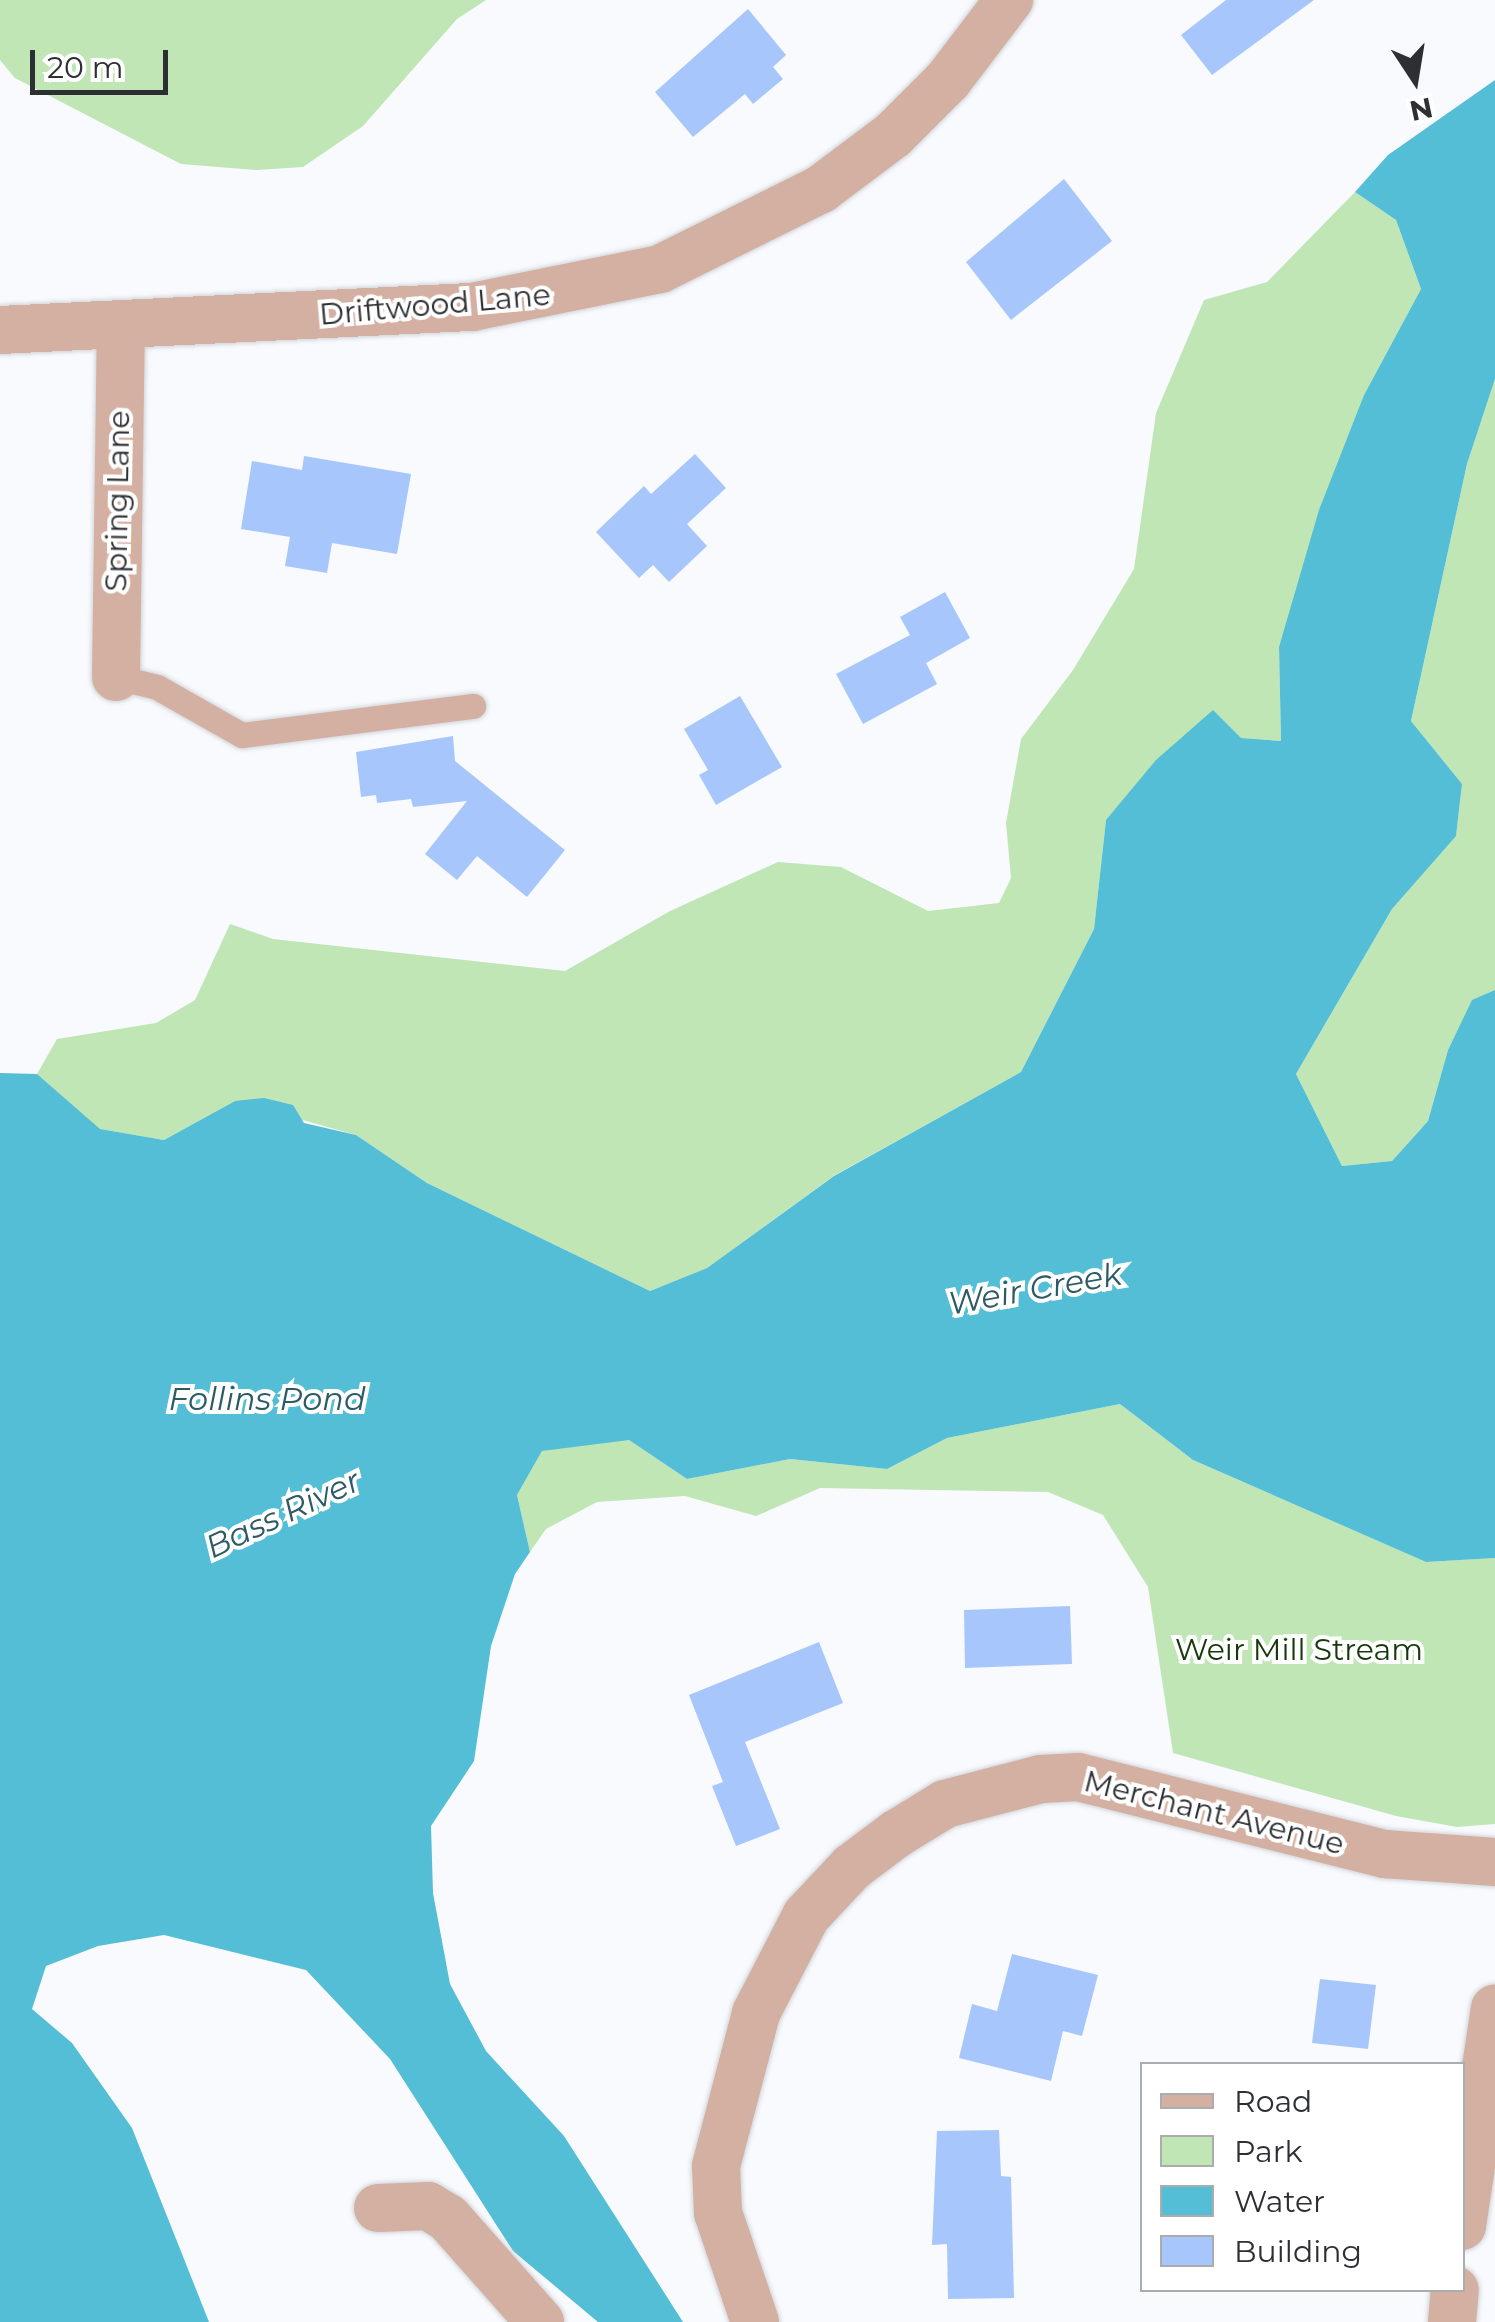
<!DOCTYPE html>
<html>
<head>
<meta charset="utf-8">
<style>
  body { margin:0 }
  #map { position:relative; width:1495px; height:2322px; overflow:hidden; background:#f8fafe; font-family:Montserrat,sans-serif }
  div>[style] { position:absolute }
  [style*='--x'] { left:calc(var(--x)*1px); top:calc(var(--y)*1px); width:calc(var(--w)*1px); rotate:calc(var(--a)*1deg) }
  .green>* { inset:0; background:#c0e6b5 }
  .water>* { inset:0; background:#53bed5 }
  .building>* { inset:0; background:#a7c7fc }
  .roads { filter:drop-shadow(0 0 2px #d3d5d9) drop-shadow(0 0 2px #d3d5d9) }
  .service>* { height:25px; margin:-12.5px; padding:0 12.5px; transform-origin:12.5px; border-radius:12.5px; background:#d3b0a1 }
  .minor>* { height:48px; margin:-24px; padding:0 24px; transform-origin:24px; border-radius:24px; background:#d3b0a1 }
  span { translate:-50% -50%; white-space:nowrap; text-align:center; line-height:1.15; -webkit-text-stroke:8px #fff; paint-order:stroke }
  .street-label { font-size:30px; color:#2d2f32 }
  .park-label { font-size:30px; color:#17380b }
  .water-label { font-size:32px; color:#2c5a65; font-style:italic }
  .legend { position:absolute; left:1140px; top:2062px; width:325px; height:230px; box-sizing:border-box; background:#fff; border:2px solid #abacad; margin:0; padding:12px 18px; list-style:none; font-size:30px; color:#2d2f32 }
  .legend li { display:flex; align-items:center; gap:20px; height:50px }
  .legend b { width:50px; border:2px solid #abacad }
  .north { position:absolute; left:1365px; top:30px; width:100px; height:100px; -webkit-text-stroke:8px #fff; paint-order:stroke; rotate:168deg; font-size:28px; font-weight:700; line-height:40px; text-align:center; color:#2d2f32 }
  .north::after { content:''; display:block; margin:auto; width:35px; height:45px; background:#2d2f32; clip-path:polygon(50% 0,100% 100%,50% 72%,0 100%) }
  .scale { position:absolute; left:30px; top:50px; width:138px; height:45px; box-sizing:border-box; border:5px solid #2d2f32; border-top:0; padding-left:12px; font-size:30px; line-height:35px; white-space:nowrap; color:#2d2f32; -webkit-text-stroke:8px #fff; paint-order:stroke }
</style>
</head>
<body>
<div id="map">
  <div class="green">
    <div style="clip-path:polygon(0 0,486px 0,457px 19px,363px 126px,303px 167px,257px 170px,181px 164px,15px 78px,0 60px)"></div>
    <div style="clip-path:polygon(1355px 192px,1396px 220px,1421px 289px,1364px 395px,1279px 647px,1281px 741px,1241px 738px,1106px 820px,1094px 929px,1021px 1072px,835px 1175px,707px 1268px,650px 1291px,427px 1183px,356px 1135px,235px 1101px,164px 1140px,99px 1129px,37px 1074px,57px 1039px,156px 1023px,195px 1000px,230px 924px,273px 939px,565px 971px,670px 911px,778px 862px,841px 867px,928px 911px,999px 903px,1011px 878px,1006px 823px,1021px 739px,1073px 670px,1134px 569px,1156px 413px,1204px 300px,1267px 282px)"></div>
    <div style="clip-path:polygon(1495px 379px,1495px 990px,1472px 1001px,1448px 1050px,1428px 1121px,1392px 1161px,1342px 1166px,1296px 1074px,1392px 909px,1456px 835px,1462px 784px,1411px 721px,1467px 464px)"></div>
    <div style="clip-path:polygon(1120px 1404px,1193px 1460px,1426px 1562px,1495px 1558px,1495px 1824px,1457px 1827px,1396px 1816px,1173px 1753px,1148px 1587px,1103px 1515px,1048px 1492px,820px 1488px,756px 1516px,685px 1496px,597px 1502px,546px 1529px,530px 1552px,517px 1495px,542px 1451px,601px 1440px,629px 1440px,687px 1479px,790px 1459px,887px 1469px,947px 1438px)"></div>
  </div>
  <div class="water">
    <div style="clip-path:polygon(1495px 80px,1495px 379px,1467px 464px,1411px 721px,1462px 784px,1456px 836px,1392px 909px,1296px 1074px,1342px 1166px,1392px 1161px,1428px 1121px,1448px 1050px,1472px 1000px,1495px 990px,1495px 1558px,1426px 1562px,1193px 1460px,1120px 1404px,947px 1438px,887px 1469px,790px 1459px,687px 1479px,629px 1440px,542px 1451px,517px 1495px,530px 1552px,515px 1574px,491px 1646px,474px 1761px,431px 1826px,433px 1893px,450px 1984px,486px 2051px,564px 2136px,683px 2322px,598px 2322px,513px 2251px,390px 2059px,306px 1970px,164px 1935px,98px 1946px,46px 1966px,32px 2009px,72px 2043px,132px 2128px,209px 2322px,0 2322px,0 1073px,37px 1074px,100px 1129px,164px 1140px,235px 1101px,264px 1098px,293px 1105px,304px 1123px,356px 1135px,427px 1183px,650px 1291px,707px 1268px,834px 1176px,1021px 1072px,1094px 929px,1106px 820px,1156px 760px,1213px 710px,1241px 738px,1281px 741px,1279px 647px,1319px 510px,1364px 395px,1421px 289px,1396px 220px,1355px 192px,1388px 155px)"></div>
  </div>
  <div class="building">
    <div style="clip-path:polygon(1226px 0,1314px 0,1212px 75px,1181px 35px)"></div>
    <div style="clip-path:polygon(748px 9px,786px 55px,773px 67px,783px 79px,753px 104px,745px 94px,693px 137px,655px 92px)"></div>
    <div style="clip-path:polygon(1064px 179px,1112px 241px,1011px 320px,966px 262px)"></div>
    <div style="clip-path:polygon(695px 454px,726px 488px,687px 524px,707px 546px,669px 582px,653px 565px,639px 578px,596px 532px,644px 486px,651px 494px)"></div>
    <div style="clip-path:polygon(304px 456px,411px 474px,397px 554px,332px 543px,327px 573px,285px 566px,290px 537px,241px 529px,252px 461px,302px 470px)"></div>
    <div style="clip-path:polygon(945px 592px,970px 638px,926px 663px,937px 684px,863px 724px,836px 674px,910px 635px,900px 617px)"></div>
    <div style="clip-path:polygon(740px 696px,782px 767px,716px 805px,699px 775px,708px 770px,684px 729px)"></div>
    <div style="clip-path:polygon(453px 736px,455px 761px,565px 850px,527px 897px,477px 856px,457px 880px,425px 854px,467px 801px,413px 807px,411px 799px,377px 803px,376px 795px,361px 797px,356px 752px)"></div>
    <div style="clip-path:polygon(1070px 1606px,1072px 1664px,965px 1668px,964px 1610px)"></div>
    <div style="clip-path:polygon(819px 1642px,843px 1703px,745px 1742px,780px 1829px,736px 1846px,712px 1786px,723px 1782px,689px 1695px)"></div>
    <div style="clip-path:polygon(1012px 1954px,1098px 1975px,1082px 2036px,1063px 2031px,1051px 2081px,959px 2058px,972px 2004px,997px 2011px)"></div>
    <div style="clip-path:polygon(1320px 1979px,1376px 1985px,1368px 2049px,1312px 2043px)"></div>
    <div style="clip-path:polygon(999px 2130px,1001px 2176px,1011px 2177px,1014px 2298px,948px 2299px,947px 2244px,932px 2245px,937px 2131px)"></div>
  </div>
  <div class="roads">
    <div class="service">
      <div style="--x:116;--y:677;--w:42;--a:13.7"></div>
      <div style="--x:157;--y:687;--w:98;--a:29.5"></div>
      <div style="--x:242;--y:735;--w:233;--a:-7.2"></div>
    </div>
    <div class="minor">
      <div style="--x:0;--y:330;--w:473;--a:-2.8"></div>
      <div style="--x:472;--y:307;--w:192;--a:-11.4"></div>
      <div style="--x:660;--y:269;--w:180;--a:-26.4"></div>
      <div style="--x:821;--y:189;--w:90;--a:-36.9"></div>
      <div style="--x:893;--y:135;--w:78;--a:-45"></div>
      <div style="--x:948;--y:80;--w:101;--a:-52.7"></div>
      <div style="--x:116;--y:677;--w:351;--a:-89.2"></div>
      <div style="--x:378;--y:2208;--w:50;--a:-2.3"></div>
      <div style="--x:428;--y:2206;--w:23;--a:31"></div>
      <div style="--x:448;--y:2218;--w:139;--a:48.5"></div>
      <div style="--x:1462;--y:2226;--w:220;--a:-81.4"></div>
      <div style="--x:755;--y:2322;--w:115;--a:-108.7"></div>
      <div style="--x:718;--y:2213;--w:47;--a:-92.4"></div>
      <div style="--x:716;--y:2166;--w:158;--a:-75.3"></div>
      <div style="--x:756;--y:2013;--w:109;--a:-62.7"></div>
      <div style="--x:806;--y:1916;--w:67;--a:-46.8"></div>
      <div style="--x:852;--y:1867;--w:55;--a:-36.9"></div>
      <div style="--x:896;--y:1834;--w:57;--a:-31.5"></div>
      <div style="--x:945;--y:1804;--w:99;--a:-14.6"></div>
      <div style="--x:1041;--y:1779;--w:37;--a:-3"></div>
      <div style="--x:1078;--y:1777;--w:317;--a:14.1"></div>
      <div style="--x:1385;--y:1854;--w:110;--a:4.2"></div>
      <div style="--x:1452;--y:2322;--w:32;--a:-85"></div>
    </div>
  </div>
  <div class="street-label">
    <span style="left:435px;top:305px;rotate:-5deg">Driftwood Lane</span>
    <span style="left:118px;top:501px;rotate:-89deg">Spring Lane</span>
    <span style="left:1214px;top:1813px;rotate:14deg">Merchant Avenue</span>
  </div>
  <div class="park-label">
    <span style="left:1299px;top:1650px">Weir Mill Stream</span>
  </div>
  <div class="water-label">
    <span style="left:1035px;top:1289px;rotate:-10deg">Weir Creek</span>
    <span style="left:267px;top:1399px">Follins Pond</span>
    <span style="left:283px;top:1514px;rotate:-25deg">Bass River</span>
  </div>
  <ul class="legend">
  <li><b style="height:12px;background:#d3b0a1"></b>Road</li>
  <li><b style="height:28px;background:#c0e6b5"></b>Park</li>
  <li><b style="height:28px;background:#53bed5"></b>Water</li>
  <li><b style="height:28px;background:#a7c7fc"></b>Building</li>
  </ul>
  <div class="north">N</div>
  <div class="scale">20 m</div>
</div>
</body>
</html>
